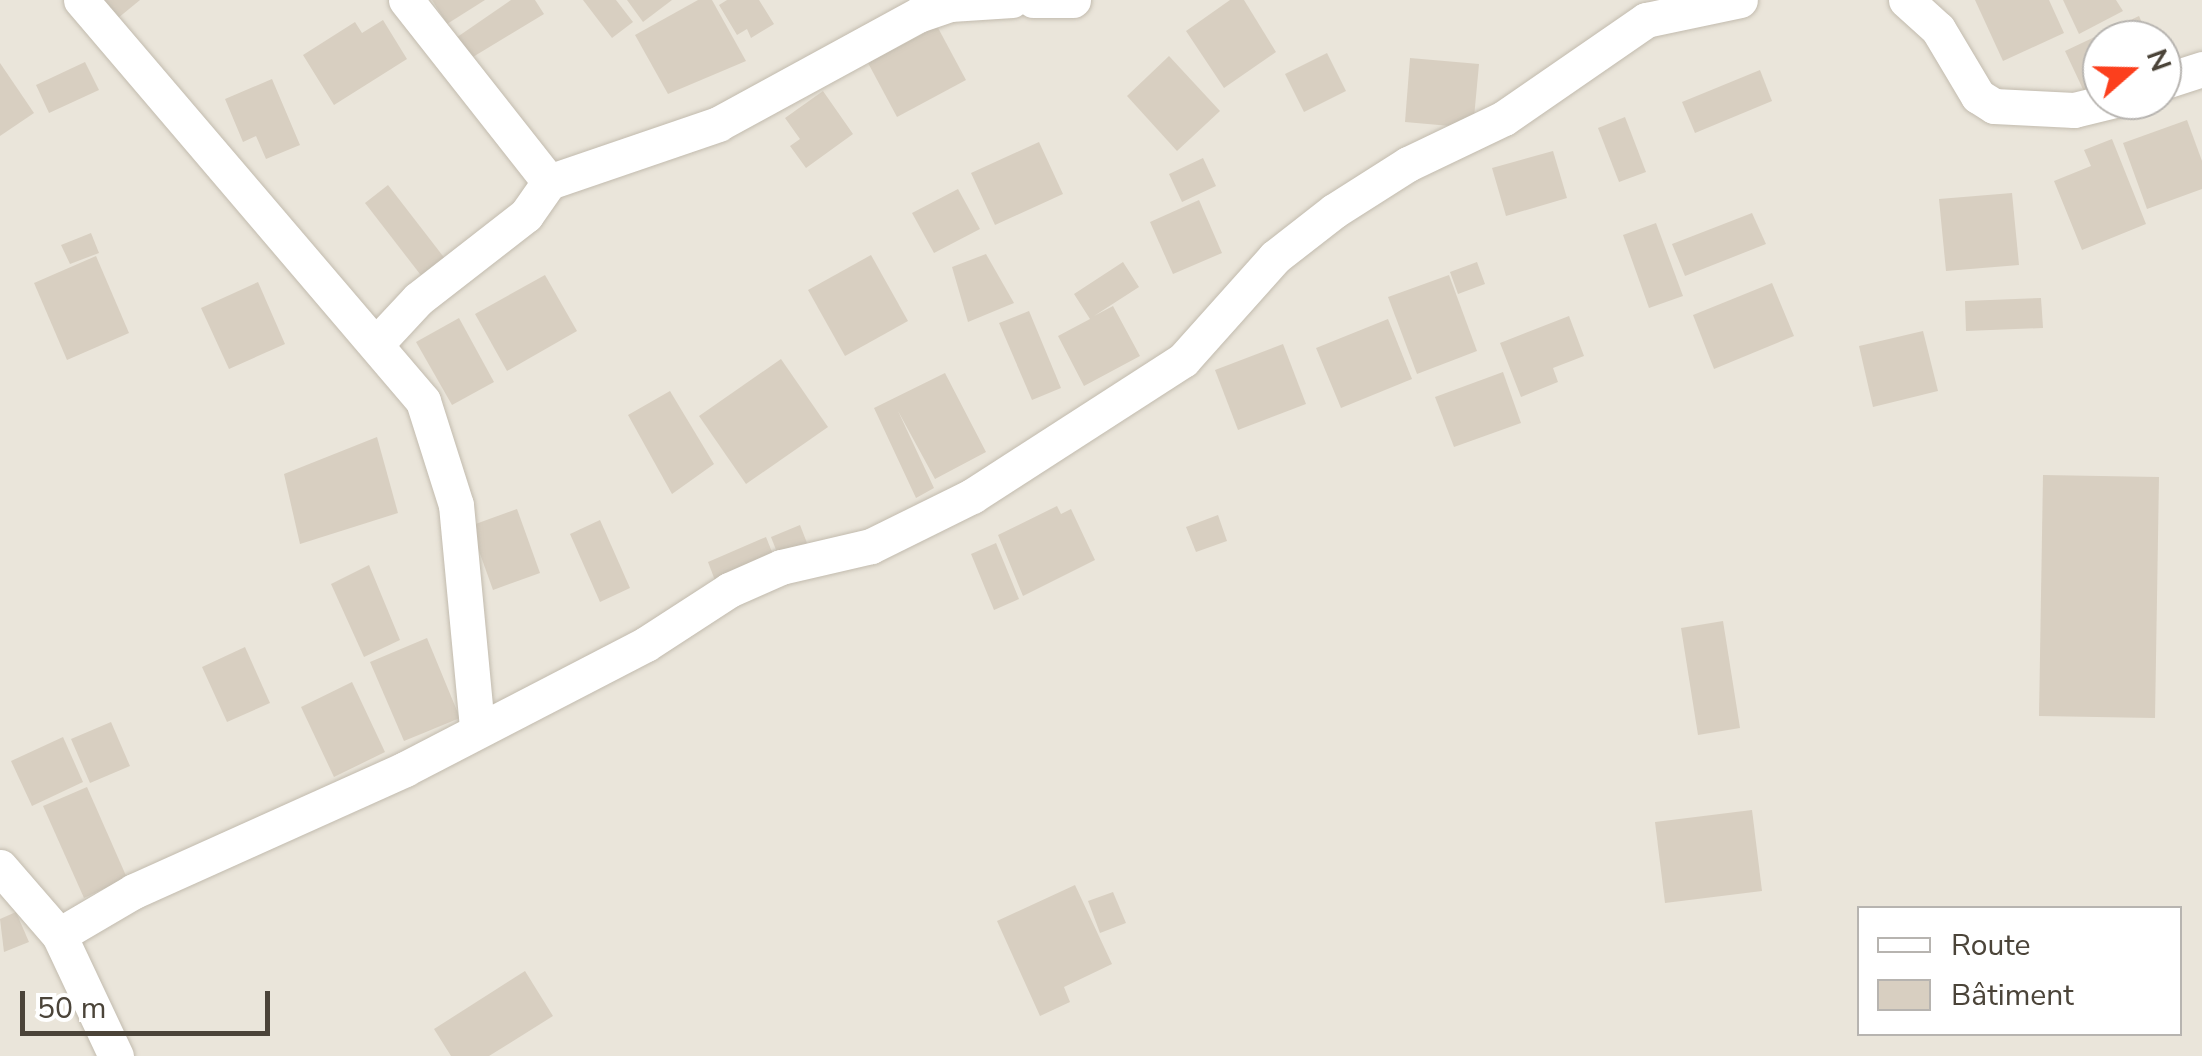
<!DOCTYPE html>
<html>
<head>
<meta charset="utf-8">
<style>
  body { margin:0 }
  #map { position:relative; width:2202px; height:1056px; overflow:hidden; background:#f6f3ec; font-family:"Nunito Sans",sans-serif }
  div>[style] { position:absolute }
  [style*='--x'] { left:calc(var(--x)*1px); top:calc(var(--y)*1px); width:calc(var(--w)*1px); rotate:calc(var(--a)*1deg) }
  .residential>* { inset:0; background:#eae5da }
  .building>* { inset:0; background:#d8cfc1 }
  .roads { filter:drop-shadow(0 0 2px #c2bbae) drop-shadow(0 0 2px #c2bbae) }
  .street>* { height:35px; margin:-17.5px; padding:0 17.5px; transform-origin:17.5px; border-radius:17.5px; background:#fff }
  span { translate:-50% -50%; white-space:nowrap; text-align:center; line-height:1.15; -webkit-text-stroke:9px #fff; paint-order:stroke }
  .legend { position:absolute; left:1857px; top:906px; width:325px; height:130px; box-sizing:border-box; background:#fff; border:2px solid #b7b4b0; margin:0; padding:12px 18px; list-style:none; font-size:30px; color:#4b4439 }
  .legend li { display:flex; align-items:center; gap:20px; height:50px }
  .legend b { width:50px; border:2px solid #b7b4b0 }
  .north { position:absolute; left:2082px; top:20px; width:100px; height:100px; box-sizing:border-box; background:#fff; border:2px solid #b7b4b0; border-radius:50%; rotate:70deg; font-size:28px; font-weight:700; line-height:40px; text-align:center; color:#4b4439 }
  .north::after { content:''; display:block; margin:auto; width:35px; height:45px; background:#fc3f1d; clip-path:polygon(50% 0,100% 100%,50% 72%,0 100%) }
  .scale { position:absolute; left:20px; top:991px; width:250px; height:45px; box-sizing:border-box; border:5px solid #4b4439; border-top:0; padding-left:12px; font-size:30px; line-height:35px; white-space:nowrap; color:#4b4439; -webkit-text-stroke:8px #fff; paint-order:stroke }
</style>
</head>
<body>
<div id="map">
  <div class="residential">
    <div style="clip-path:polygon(evenodd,0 0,2202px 0,2202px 1056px,0 1056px,0 0,2102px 40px,2162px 40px,2162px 100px,2102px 100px,2102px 40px,0 0,1860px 908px,2180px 908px,2180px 1034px,1860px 1034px,1860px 908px)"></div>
  </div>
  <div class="building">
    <div style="clip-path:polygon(98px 0,140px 0,112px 23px)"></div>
    <div style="clip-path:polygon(432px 0,485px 0,447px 24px)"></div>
    <div style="clip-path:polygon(511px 0,535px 0,544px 14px,463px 63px,450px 42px)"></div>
    <div style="clip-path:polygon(583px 0,616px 0,633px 22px,612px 38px)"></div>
    <div style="clip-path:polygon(627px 0,672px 0,643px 22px)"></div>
    <div style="clip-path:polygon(698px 0,712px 0,746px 61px,668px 94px,635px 35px)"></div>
    <div style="clip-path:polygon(727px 0,759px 0,774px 24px,751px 38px,747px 29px,737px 35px,719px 5px)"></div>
    <div style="clip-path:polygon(1230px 0,1244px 0,1276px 52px,1224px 88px,1186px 31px)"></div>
    <div style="clip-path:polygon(1975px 0,2049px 0,2064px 33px,2003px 61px)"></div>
    <div style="clip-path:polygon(2063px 0,2116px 0,2123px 11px,2079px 34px)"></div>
    <div style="clip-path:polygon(2139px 16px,2150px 40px,2102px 40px,2102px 96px,2089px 102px,2065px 51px)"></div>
    <div style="clip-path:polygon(383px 20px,407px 59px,334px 105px,303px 55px,355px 22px,362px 33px)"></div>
    <div style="clip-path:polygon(937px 26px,966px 80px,897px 117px,868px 63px)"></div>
    <div style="clip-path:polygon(1327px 53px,1346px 91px,1304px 112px,1285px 74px)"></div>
    <div style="clip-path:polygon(1169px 56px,1220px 111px,1177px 151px,1127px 96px)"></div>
    <div style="clip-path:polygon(1410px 58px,1479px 64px,1473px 128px,1405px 122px)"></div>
    <div style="clip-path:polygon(85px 62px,99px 90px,49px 113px,36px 85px)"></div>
    <div style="clip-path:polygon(0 63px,34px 113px,0 136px)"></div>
    <div style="clip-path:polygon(1760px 70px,1772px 101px,1695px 133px,1682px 102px)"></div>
    <div style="clip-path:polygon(272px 79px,300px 145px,266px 159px,256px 136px,243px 142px,225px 99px)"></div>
    <div style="clip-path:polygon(823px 91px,853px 134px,806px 168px,790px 146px,800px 139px,785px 118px)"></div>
    <div style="clip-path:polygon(1625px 117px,1646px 172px,1619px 182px,1598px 128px)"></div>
    <div style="clip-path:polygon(2187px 120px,2202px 161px,2202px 189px,2147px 209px,2123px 143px)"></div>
    <div style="clip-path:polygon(2112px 139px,2146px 224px,2082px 250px,2054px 181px,2091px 166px,2084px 150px)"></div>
    <div style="clip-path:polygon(1039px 142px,1063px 194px,995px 225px,971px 173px)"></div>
    <div style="clip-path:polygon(1553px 151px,1567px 198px,1506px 216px,1492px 168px)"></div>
    <div style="clip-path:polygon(1203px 158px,1216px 186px,1182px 202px,1169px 174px)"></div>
    <div style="clip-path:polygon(388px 185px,446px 260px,423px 278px,365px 203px)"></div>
    <div style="clip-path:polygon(958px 189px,980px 229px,934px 253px,912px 213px)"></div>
    <div style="clip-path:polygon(2012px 193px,2019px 265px,1946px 271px,1939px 199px)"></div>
    <div style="clip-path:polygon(1199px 200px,1222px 253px,1173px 274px,1150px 222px)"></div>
    <div style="clip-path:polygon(1752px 213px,1766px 244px,1685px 276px,1672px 244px)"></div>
    <div style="clip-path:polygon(1656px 223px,1683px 296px,1649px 308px,1623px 235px)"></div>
    <div style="clip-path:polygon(91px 233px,99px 253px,70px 264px,61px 245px)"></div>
    <div style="clip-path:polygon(986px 254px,1014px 303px,968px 322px,952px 267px)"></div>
    <div style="clip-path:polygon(871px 255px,908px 321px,845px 356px,808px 290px)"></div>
    <div style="clip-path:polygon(96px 256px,129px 333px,67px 360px,34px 283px)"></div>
    <div style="clip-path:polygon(1123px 262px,1139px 287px,1094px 316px,1113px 306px,1140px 356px,1084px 386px,1058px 336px,1090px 319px,1074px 294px)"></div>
    <div style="clip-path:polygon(1477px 262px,1485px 284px,1458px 294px,1450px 272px)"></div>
    <div style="clip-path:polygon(545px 275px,577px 331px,507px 371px,475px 314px)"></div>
    <div style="clip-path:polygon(1449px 275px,1477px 351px,1417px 374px,1388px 297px)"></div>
    <div style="clip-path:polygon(258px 282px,285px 344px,229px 369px,201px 308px)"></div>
    <div style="clip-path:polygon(1772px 283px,1794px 336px,1714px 369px,1693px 315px)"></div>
    <div style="clip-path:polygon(2041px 298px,2043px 328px,1966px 331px,1965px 301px)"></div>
    <div style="clip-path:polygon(1029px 311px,1061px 388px,1032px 400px,999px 323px)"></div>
    <div style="clip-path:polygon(1569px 316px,1584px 356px,1553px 368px,1558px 382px,1521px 397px,1500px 343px)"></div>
    <div style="clip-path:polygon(459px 318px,494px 382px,452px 405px,416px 342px)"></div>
    <div style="clip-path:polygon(1388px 319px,1412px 379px,1341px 408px,1316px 348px)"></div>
    <div style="clip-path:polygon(1923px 331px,1938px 391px,1873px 407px,1859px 346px)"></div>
    <div style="clip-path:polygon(1283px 344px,1306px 404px,1238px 430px,1215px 370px)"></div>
    <div style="clip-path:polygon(781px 359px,828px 427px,746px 484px,699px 416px)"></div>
    <div style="clip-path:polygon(1503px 372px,1521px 423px,1454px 447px,1435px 397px)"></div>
    <div style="clip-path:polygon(945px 373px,986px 452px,935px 479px,898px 411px,934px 488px,916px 498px,874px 408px)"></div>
    <div style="clip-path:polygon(670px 391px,714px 464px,672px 494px,628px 415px)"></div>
    <div style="clip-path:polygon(377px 437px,398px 513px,300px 544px,284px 474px)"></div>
    <div style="clip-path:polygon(2043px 475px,2159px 477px,2155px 718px,2039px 716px)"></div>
    <div style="clip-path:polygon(1057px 506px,1061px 514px,1071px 509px,1095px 560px,1023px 596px,998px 535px)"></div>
    <div style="clip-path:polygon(517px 509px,540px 573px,493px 590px,470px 526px)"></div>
    <div style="clip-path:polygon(1218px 515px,1227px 541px,1196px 552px,1186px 527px)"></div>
    <div style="clip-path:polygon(600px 520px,630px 588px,600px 602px,570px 534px)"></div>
    <div style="clip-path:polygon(800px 525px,809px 548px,780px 560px,771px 537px)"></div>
    <div style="clip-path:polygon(766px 537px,778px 567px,719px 591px,708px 562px)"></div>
    <div style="clip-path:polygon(996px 543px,1019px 599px,994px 610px,971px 554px)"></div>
    <div style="clip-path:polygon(369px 565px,400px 640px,364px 657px,331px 584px)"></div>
    <div style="clip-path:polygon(1723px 621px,1740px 728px,1698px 735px,1681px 628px)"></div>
    <div style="clip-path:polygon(427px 638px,460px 718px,404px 741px,370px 662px)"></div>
    <div style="clip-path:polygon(245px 647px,270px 703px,227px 722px,202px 667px)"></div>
    <div style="clip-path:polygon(352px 682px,385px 752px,334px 777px,301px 707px)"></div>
    <div style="clip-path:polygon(111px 722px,130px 766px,90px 783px,71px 739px)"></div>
    <div style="clip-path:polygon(63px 737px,83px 782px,32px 806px,11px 761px)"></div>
    <div style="clip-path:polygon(87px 787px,127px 878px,84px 898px,43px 806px)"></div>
    <div style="clip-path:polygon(1752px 810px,1762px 891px,1665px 903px,1655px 822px)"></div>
    <div style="clip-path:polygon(1075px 885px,1112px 964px,1064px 987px,1070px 1002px,1040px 1016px,997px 921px)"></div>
    <div style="clip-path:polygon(1113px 892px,1126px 923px,1100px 933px,1088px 901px)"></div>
    <div style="clip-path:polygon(16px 912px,29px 942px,4px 952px,0 919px)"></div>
    <div style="clip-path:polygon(525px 971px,553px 1016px,489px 1056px,451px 1056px,434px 1029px)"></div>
  </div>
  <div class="roads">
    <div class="street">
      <div style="--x:81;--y:0;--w:527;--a:49.54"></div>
      <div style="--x:423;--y:401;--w:109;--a:72.4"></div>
      <div style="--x:456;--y:505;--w:222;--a:84.6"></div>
      <div style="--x:406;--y:0;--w:231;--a:51.8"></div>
      <div style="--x:1033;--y:0;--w:40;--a:0"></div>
      <div style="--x:1906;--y:0;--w:43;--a:42.2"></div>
      <div style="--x:1938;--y:29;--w:78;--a:59.2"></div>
      <div style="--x:1978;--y:96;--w:19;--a:32"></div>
      <div style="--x:1994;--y:106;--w:80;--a:2.9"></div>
      <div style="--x:2074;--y:110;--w:42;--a:-13.7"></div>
      <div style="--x:2162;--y:82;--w:42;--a:-18"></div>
      <div style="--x:377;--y:343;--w:60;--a:-47"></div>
      <div style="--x:418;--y:299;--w:137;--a:-37.9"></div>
      <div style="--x:526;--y:215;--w:40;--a:-55.1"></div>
      <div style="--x:549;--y:182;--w:179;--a:-18.9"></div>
      <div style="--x:718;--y:124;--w:228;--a:-28.6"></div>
      <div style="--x:918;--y:15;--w:34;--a:-19"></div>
      <div style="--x:950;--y:4;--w:62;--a:-3.7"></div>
      <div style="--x:0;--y:867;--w:90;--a:49.1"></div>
      <div style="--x:59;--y:935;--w:134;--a:64.8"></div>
      <div style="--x:59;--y:935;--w:87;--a:-30.4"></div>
      <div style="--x:134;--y:891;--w:297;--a:-24.2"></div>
      <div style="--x:405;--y:769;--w:271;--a:-27.4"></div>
      <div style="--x:646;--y:644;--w:99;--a:-33"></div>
      <div style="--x:729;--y:590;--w:57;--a:-23.9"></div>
      <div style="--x:781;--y:567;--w:92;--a:-13.1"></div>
      <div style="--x:871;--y:546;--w:113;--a:-26.3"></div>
      <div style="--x:972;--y:496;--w:251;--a:-32.8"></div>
      <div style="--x:1183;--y:360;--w:138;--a:-48.2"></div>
      <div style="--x:1275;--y:257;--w:75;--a:-37.9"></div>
      <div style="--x:1334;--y:211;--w:88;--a:-32.4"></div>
      <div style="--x:1408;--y:164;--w:106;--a:-25.6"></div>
      <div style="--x:1504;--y:118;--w:173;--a:-34.6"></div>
      <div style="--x:1646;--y:20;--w:96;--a:-12"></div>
    </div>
  </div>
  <ul class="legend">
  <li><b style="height:12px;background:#fff"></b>Route</li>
  <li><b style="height:28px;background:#d8cfc1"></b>Bâtiment</li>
  </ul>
  <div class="north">N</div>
  <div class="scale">50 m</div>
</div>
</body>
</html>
